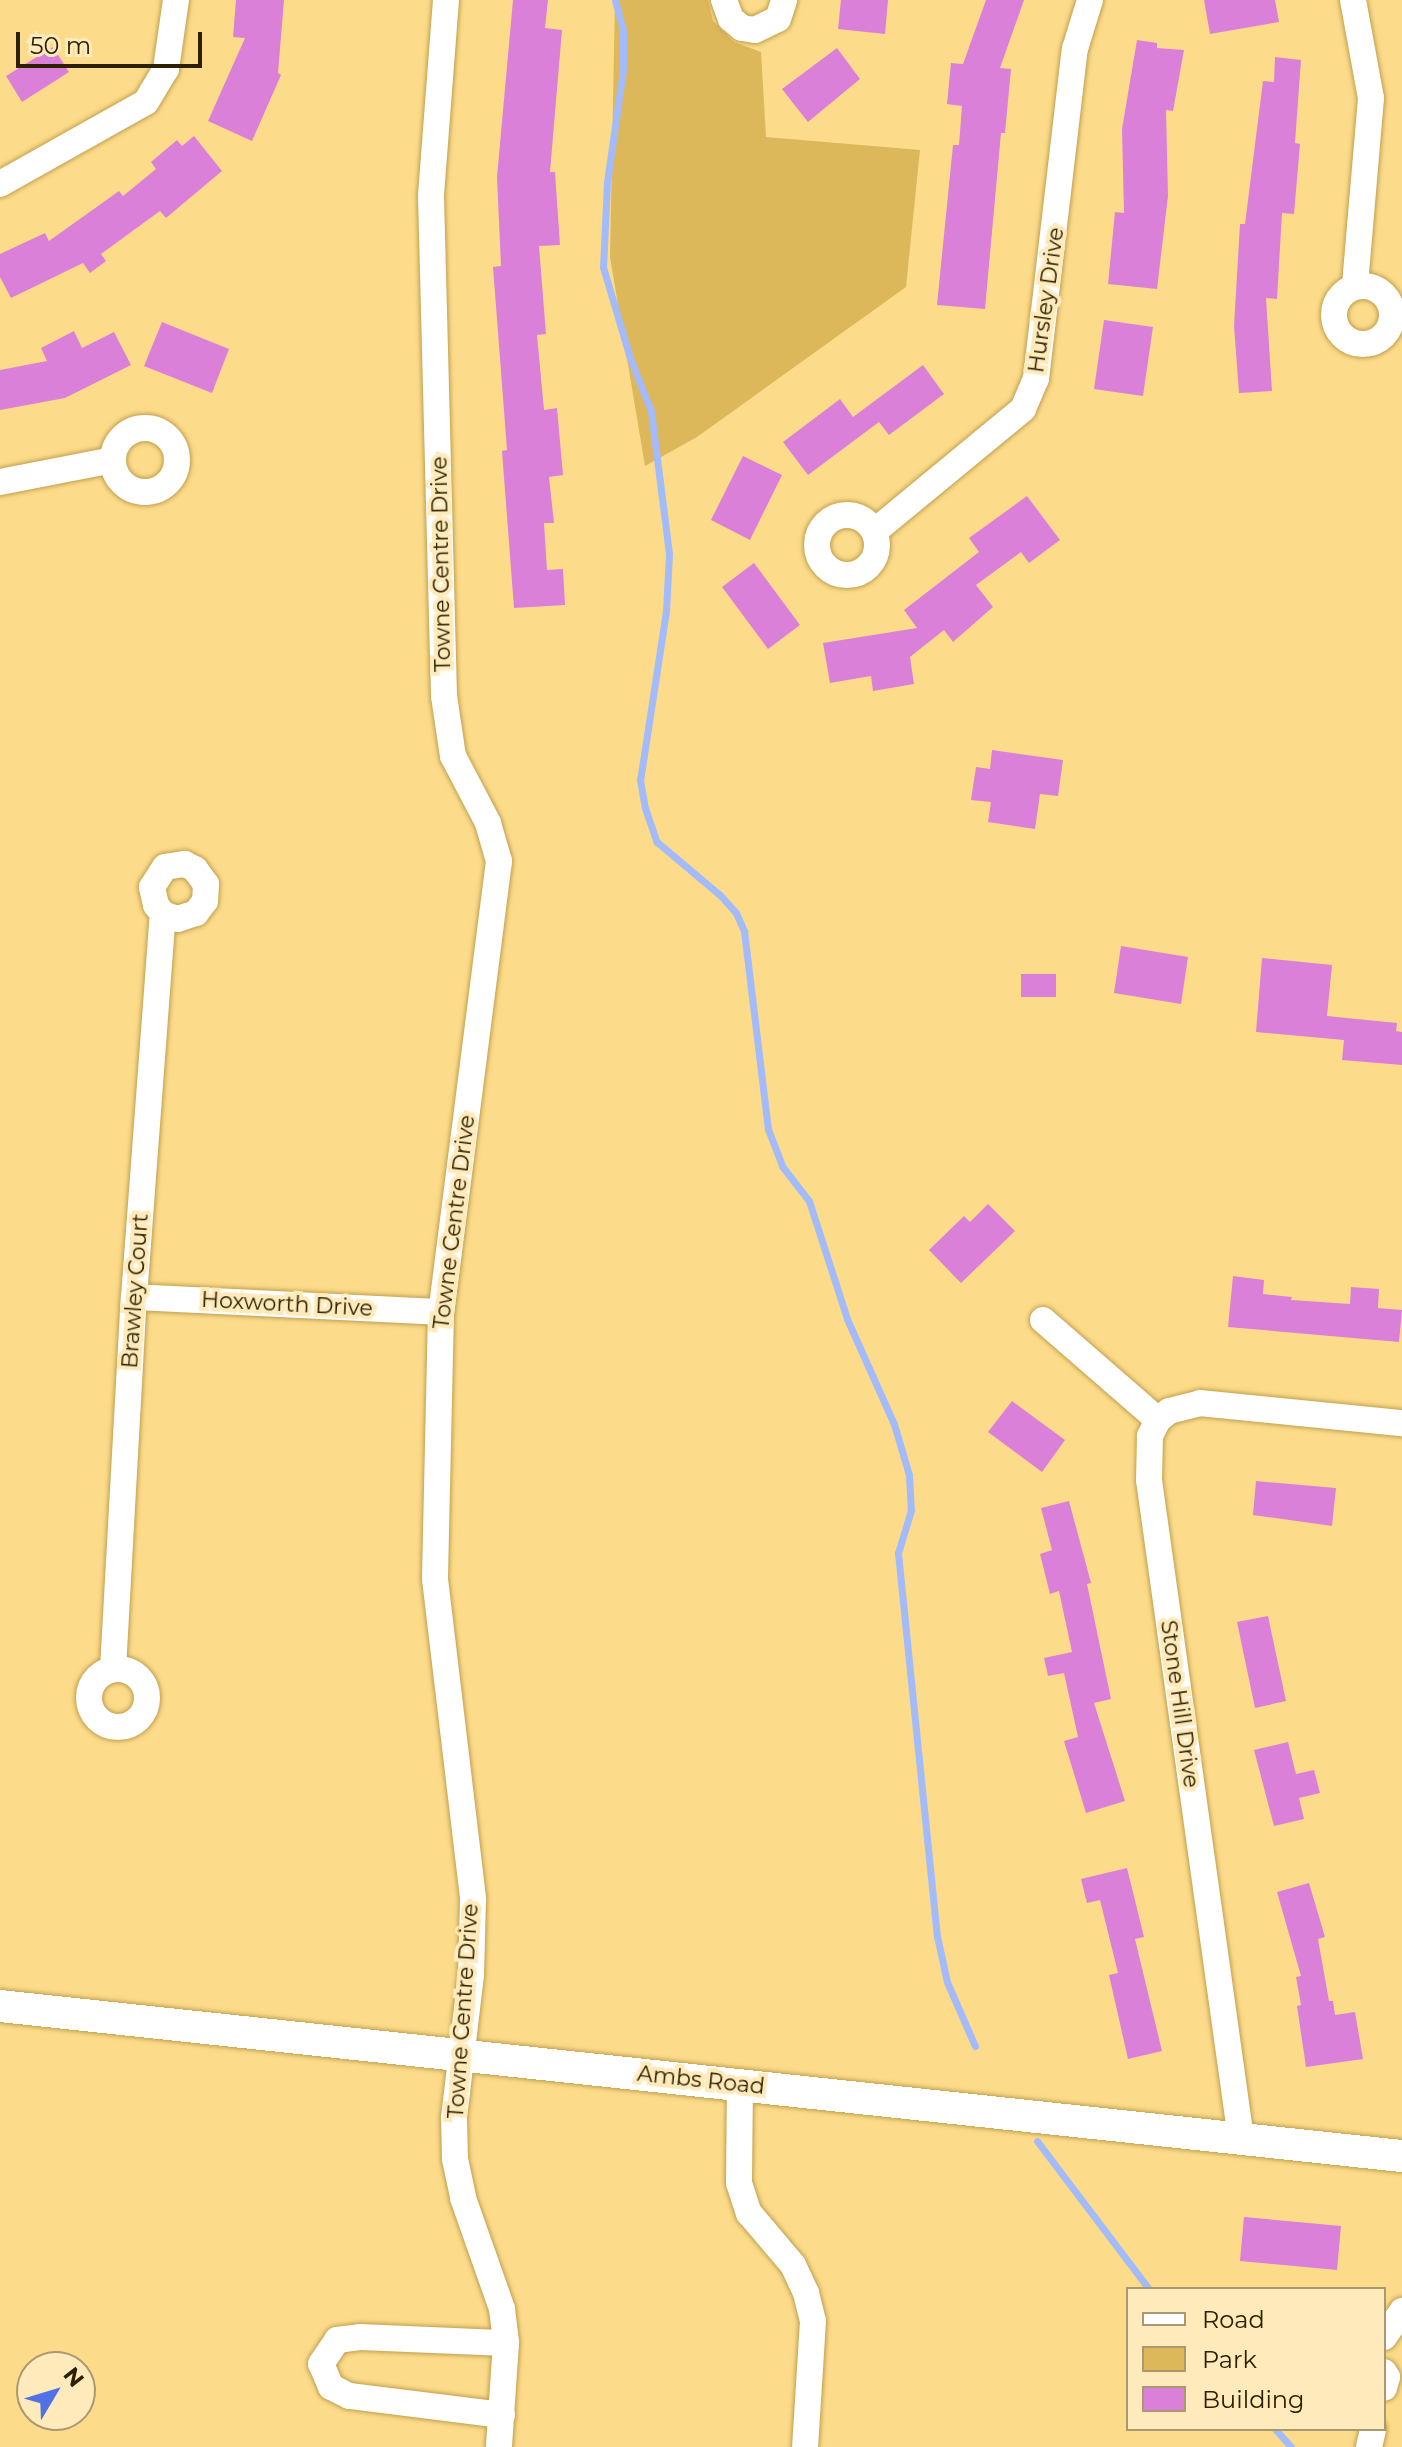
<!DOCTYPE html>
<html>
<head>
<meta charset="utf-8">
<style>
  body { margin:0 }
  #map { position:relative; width:1402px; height:2447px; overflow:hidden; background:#fcdb8a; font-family:Montserrat,sans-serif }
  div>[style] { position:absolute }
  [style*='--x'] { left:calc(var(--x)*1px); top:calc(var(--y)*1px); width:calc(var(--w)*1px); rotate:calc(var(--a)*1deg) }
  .green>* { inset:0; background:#ddb85a }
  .stream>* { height:7px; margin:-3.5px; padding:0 3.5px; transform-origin:3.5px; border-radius:3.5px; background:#a3bbfb }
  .building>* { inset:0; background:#db80d8 }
  .roads { filter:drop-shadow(0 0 2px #c0a04f) drop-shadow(0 0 2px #c0a04f) }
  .minor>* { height:26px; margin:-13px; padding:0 13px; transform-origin:13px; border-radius:13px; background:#fff }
  .minor>.ring { margin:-13px; padding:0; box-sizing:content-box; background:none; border:26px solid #fff; border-radius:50% }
  .tertiary>* { height:32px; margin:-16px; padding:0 16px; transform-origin:16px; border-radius:16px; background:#fff }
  span { translate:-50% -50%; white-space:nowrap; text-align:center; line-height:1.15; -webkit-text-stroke:8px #feeabb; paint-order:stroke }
  .street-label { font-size:22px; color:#2c2000 }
  .legend { position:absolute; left:1126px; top:2287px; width:260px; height:144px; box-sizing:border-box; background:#feeabb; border:2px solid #aa9970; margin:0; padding:10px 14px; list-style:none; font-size:24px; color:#2c2000 }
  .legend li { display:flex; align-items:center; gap:16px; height:40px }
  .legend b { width:40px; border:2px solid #aa9970 }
  .north { position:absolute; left:16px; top:2351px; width:80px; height:80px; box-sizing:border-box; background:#feeabb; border:2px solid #aa9970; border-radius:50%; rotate:52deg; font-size:22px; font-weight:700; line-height:32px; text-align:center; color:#2c2000 }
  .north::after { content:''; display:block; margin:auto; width:28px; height:36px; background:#5072e6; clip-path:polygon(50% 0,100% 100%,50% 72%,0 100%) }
  .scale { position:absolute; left:16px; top:32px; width:186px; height:36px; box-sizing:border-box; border:4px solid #2c2000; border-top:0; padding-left:10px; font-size:24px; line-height:28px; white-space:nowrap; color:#2c2000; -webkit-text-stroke:6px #feeabb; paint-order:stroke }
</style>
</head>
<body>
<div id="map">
  <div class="green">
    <div style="clip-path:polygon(615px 0,708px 0,713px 21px,734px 42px,761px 52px,766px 137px,920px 150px,906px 287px,697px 437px,645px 466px,610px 257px)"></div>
  </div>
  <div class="stream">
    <div style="--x:615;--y:0;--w:31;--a:75"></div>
    <div style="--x:623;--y:30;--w:40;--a:90"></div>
    <div style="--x:623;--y:70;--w:114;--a:98.1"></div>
    <div style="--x:607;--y:183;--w:84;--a:92.7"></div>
    <div style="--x:603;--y:267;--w:95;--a:73.5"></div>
    <div style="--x:630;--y:358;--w:57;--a:68.4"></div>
    <div style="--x:651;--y:411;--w:144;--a:82.8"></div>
    <div style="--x:669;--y:554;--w:57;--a:93"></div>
    <div style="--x:666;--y:611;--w:171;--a:98.7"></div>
    <div style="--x:640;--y:780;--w:28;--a:80"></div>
    <div style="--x:645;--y:808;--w:36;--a:71"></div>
    <div style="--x:657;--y:842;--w:82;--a:40.1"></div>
    <div style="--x:720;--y:895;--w:24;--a:48"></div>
    <div style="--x:736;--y:913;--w:20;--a:66"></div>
    <div style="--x:744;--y:931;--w:199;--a:83.1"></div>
    <div style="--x:768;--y:1129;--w:40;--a:69"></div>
    <div style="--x:782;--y:1166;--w:44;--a:52.4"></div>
    <div style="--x:809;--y:1201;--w:124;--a:72.1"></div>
    <div style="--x:847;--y:1319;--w:115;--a:65.9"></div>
    <div style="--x:894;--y:1424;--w:53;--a:73.6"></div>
    <div style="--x:909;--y:1475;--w:35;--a:87"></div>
    <div style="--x:911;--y:1510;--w:45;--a:106.8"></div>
    <div style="--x:898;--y:1553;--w:385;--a:84.2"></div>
    <div style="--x:937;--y:1936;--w:47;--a:77.7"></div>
    <div style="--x:947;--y:1982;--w:70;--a:66.4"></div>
    <div style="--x:1037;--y:2141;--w:186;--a:52.9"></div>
    <div style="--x:1275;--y:2429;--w:24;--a:48"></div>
  </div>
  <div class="building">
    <div style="clip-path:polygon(236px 0,284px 0,278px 73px,281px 75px,252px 141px,208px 121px,245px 38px,233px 37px)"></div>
    <div style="clip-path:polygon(513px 0,548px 0,545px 28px,562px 30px,550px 172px,555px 172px,560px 245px,539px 246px,546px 334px,537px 335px,544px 410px,557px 408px,563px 475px,549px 477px,554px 523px,544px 523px,547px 570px,563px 569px,565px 605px,514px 608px,502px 451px,507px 450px,493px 267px,501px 266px,497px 177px)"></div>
    <div style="clip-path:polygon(841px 0,888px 0,885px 34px,838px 29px)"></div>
    <div style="clip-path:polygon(986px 0,1024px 0,1000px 68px,1011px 69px,1005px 133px,1001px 133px,985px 309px,937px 305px,953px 145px,959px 145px,962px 106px,947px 104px,951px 63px,963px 64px)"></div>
    <div style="clip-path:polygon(1204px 0,1275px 0,1279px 22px,1210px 34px)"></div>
    <div style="clip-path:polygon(1137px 40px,1157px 43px,1157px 48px,1184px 50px,1173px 111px,1166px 110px,1168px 196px,1157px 289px,1108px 284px,1115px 212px,1124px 213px,1122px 129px)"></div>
    <div style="clip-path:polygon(53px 47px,69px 72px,22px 102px,6px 76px)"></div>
    <div style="clip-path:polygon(837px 48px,860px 79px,808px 122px,782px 89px)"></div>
    <div style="clip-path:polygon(1275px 57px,1301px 60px,1295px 143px,1300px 144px,1294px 214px,1282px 213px,1277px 299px,1266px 298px,1272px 391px,1239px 393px,1234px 326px,1240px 224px,1245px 224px,1263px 81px,1274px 82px)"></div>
    <div style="clip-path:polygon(194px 136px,222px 171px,166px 218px,160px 211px,101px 254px,106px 261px,90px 273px,83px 263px,11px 298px,0 277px,0 254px,45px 233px,49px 241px,119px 191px,123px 196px,156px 169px,151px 162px,177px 140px,182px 146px)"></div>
    <div style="clip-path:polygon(1104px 320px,1153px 327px,1143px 396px,1094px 389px)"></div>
    <div style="clip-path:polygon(162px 322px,229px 349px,212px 393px,144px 366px)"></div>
    <div style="clip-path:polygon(74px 331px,82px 348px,114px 332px,131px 365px,65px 398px,0 410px,0 370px,47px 361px,41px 348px)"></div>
    <div style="clip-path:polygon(923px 365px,944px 394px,889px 435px,879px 422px,808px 475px,783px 442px,840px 399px,853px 417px)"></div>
    <div style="clip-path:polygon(743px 456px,782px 475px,750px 540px,711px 520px)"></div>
    <div style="clip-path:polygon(1027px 496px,1060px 540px,1029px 563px,1021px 552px,976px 585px,993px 607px,953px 642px,944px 630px,910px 657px,914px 684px,873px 691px,871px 676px,830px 683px,823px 643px,917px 628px,904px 610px,979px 552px,969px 538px)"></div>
    <div style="clip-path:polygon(754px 563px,800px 625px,768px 649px,722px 587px)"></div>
    <div style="clip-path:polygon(992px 750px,1063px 760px,1058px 796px,1040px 794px,1035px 829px,988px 822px,991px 802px,971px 800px,976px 767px,990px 769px)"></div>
    <div style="clip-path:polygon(1121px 946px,1188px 957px,1181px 1004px,1114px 993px)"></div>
    <div style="clip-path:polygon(1262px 958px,1332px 965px,1327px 1016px,1397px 1023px,1396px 1031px,1402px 1032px,1402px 1065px,1342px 1060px,1344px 1040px,1256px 1032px)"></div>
    <div style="clip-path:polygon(1021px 974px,1056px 974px,1056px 997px,1021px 997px)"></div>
    <div style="clip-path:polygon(988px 1204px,1015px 1231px,961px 1283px,929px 1250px,964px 1216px,970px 1222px)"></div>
    <div style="clip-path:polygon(1233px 1276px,1264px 1280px,1263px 1294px,1292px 1297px,1291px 1300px,1350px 1304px,1351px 1287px,1379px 1289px,1378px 1308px,1402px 1310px,1399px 1342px,1228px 1327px)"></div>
    <div style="clip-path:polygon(1012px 1401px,1065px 1440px,1042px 1472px,988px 1432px)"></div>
    <div style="clip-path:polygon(1256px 1481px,1336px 1488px,1332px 1526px,1253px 1515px)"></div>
    <div style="clip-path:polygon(1069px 1501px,1091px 1583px,1087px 1584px,1111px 1699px,1094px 1703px,1125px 1801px,1086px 1813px,1064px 1741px,1078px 1737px,1064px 1673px,1048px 1676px,1044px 1658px,1072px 1652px,1059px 1591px,1050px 1594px,1040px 1554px,1052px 1550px,1041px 1508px)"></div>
    <div style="clip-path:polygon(1268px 1616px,1286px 1701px,1255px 1708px,1237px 1622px)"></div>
    <div style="clip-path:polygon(1288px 1742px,1296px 1774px,1314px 1770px,1320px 1793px,1299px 1798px,1304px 1819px,1274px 1826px,1254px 1750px)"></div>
    <div style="clip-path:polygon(1127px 1868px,1144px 1937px,1135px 1939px,1162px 2051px,1128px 2059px,1109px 1975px,1118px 1973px,1100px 1900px,1087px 1903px,1081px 1879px)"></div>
    <div style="clip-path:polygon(1309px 1883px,1325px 1937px,1318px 1939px,1329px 2001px,1333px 2001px,1335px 2015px,1355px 2012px,1363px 2059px,1306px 2067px,1297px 2006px,1301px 2005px,1296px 1977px,1301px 1976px,1277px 1892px)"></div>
    <div style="clip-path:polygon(1244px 2217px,1341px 2226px,1337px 2270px,1240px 2261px)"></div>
  </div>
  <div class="roads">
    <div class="minor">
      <div style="--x:446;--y:0;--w:197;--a:94.4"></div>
      <div style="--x:431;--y:196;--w:500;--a:88.51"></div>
      <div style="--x:444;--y:696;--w:61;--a:81.5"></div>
      <div style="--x:453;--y:756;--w:76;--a:62.4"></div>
      <div style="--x:488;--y:823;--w:40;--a:74"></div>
      <div style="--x:499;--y:861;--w:455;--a:97.3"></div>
      <div style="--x:441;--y:1312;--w:267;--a:91.3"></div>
      <div style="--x:435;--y:1579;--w:323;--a:83.2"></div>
      <div style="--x:473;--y:1900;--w:75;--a:91.5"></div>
      <div style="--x:471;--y:1975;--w:144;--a:96.8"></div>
      <div style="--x:454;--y:2118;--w:41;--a:88.6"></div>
      <div style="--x:455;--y:2159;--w:40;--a:78"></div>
      <div style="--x:463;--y:2198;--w:118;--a:70.6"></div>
      <div style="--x:502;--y:2309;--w:34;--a:83"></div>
      <div style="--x:506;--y:2343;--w:104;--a:93.9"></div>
      <div style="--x:724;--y:0;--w:20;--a:70"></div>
      <div style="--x:731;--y:19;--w:14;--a:39"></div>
      <div style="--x:742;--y:28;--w:13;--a:9"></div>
      <div style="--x:755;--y:30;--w:25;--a:-26"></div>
      <div style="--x:778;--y:19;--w:20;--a:-72"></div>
      <div style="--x:1353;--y:0;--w:100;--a:79.6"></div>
      <div style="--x:1371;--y:98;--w:189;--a:94.9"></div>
      <div style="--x:0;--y:184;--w:167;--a:-29.3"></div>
      <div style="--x:146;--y:102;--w:39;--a:-59"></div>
      <div style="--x:166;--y:69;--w:70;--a:-81.8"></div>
      <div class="ring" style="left:1334px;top:286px;width:32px;height:32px"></div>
      <div class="ring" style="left:113px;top:428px;width:38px;height:38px"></div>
      <div style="--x:0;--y:482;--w:115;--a:-11"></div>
      <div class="ring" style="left:817px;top:515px;width:34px;height:34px"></div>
      <div style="--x:875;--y:531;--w:192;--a:-39.5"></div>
      <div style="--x:1023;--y:409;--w:33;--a:-67"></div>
      <div style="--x:1036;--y:379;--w:332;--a:-83.3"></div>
      <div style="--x:1075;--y:49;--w:51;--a:-73"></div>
      <div style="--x:134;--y:1297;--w:307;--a:2.8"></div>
      <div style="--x:1043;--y:1320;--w:152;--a:41"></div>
      <div style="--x:1158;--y:1420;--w:18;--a:117"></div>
      <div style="--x:1150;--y:1436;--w:44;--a:91.3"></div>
      <div style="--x:1149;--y:1480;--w:665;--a:82.05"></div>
      <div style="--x:1158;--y:1420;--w:14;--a:-39"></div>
      <div style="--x:1169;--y:1411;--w:32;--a:-14"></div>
      <div style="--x:1200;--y:1403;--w:203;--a:5.7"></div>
      <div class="ring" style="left:89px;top:1669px;width:32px;height:32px"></div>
      <div style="--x:113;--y:1669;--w:373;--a:-86.8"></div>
      <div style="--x:134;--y:1297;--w:384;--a:-85.7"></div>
      <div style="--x:163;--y:914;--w:11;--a:-128"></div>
      <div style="--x:156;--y:905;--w:18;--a:-103"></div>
      <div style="--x:152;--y:887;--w:24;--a:-57"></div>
      <div style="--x:165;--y:867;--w:20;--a:-9"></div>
      <div style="--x:185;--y:864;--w:11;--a:27"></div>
      <div style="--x:195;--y:869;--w:19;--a:54"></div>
      <div style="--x:206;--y:884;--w:17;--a:93"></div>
      <div style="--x:205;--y:901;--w:15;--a:127"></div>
      <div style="--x:196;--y:913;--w:19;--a:162"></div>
      <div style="--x:178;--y:919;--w:16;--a:-162"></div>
      <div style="--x:740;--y:2084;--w:99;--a:90.6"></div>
      <div style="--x:739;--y:2183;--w:32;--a:72"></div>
      <div style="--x:749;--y:2213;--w:68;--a:49.8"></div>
      <div style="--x:793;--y:2265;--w:31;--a:65"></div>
      <div style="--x:806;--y:2293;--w:29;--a:76"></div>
      <div style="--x:813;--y:2321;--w:126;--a:93.6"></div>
      <div style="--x:1384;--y:2337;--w:32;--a:-55"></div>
      <div style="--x:1384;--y:2372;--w:6;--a:59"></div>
      <div style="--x:1387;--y:2377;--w:11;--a:105"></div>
      <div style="--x:502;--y:2415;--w:154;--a:-172.9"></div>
      <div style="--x:349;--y:2396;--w:20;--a:-153"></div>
      <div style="--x:331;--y:2387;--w:25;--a:-113"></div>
      <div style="--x:321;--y:2364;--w:29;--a:-56"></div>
      <div style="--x:337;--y:2340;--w:23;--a:-7"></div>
      <div style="--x:360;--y:2337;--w:146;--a:2.4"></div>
      <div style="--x:1369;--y:2447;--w:18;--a:-77"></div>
    </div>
    <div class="tertiary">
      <div style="--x:0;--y:2006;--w:1410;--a:6.11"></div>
    </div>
  </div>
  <div class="street-label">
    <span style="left:1046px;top:300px;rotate:-82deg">Hursley Drive</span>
    <span style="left:441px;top:564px;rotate:-91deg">Towne Centre Drive</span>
    <span style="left:454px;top:1222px;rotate:-83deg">Towne Centre Drive</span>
    <span style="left:135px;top:1291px;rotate:-86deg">Brawley Court</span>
    <span style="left:287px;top:1304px;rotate:3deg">Hoxworth Drive</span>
    <span style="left:1180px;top:1704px;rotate:82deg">Stone Hill Drive</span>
    <span style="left:463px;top:2011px;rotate:-86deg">Towne Centre Drive</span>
    <span style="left:701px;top:2080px;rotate:6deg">Ambs Road</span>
  </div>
  <ul class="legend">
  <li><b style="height:10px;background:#fff"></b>Road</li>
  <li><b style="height:22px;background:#ddb85a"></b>Park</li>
  <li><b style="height:22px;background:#db80d8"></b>Building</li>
  </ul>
  <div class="north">N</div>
  <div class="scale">50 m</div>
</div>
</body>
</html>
